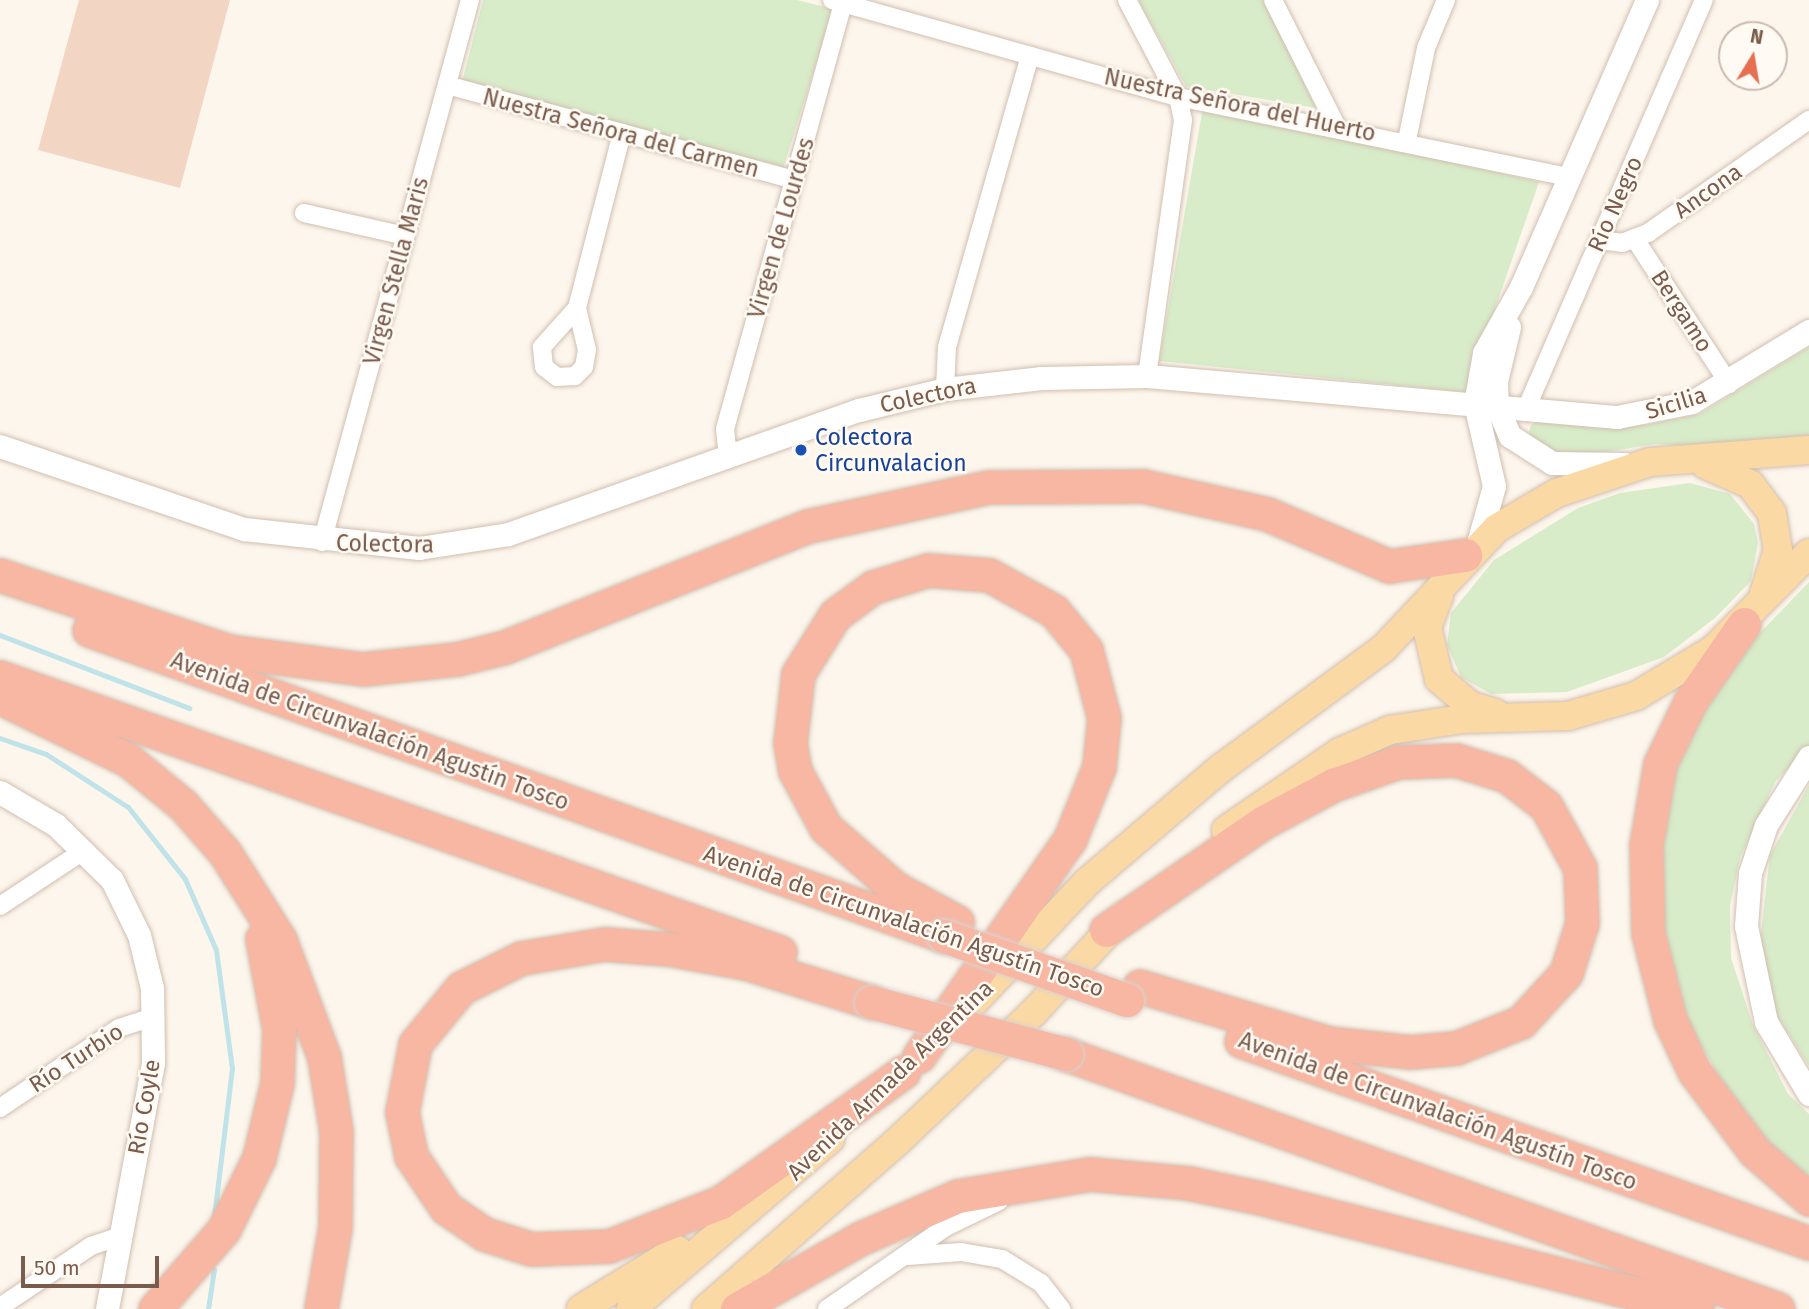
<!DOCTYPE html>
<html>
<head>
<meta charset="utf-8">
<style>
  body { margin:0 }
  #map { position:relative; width:1809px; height:1309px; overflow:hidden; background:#fdf6ec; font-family:"Fira Sans",sans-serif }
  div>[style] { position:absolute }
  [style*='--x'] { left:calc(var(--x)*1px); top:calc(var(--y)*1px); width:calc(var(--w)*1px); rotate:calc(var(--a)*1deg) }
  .green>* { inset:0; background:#d8ecc9 }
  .stream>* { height:5px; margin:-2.5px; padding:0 2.5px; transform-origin:2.5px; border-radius:2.5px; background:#bfe3e8 }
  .building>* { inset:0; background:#f3d5c3 }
  .roads { filter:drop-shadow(0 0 2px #d1beb0) drop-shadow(0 0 2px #d1beb0) }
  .minor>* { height:18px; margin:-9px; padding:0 9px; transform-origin:9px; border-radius:9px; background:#fff }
  .tertiary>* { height:23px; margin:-11.5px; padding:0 11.5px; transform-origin:11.5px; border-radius:11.5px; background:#fff }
  .primary>* { height:28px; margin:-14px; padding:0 14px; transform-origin:14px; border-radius:14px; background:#fbd9a5 }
  .motorway>* { height:33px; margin:-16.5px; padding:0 16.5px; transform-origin:16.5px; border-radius:16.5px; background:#f7b7a3 }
  .bridges { filter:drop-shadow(0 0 2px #dad1cd) drop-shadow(0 0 2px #dad1cd) }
  .motorway-bridge>* { height:33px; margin:-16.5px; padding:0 16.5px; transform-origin:16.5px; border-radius:16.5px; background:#f7b7a3 }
  .dots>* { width:19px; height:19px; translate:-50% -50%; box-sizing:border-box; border:4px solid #fffaf3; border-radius:50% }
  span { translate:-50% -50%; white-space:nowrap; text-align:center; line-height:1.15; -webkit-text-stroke:5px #fffaf3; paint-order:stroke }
  .street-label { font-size:23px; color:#7a5c4d }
  .transit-label { font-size:23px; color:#164399 }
  .left { translate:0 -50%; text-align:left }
  .north { position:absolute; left:1718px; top:21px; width:70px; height:70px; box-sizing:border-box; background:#fffaf3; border:2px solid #cabbb1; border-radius:50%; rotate:11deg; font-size:19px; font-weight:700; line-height:28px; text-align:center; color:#7a5c4d }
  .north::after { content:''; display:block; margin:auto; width:24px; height:32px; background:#e76f51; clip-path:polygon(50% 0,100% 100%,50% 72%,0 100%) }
  .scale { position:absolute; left:21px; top:1256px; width:138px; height:32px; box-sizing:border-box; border:4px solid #7a5c4d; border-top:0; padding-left:9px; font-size:21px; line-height:24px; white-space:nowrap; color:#7a5c4d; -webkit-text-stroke:5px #fffaf3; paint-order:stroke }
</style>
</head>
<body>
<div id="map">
  <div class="green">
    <div style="clip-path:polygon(483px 0,797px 0,833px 9px,783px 169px,462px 82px)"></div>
    <div style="clip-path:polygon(1138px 0,1264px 0,1316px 108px,1186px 86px)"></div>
    <div style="clip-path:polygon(1203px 107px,1539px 182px,1466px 392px,1159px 361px)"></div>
    <div style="clip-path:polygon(1809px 347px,1809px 437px,1724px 448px,1654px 444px,1570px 458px,1527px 440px,1531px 425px,1540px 420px,1646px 425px,1700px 414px)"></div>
    <div style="clip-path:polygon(1690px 483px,1730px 494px,1754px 524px,1758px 543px,1751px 581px,1715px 618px,1664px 657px,1567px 692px,1491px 694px,1461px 677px,1447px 645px,1451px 613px,1494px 560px,1578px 508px,1620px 493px)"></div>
    <div style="clip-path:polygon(1809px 582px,1809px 746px,1775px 782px,1740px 858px,1730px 906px,1731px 958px,1753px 1025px,1788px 1094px,1809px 1114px,1809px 1184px,1741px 1114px,1682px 1013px,1666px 967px,1659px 813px,1669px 770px,1727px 667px)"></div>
    <div style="clip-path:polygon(1809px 785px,1809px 1066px,1768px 1001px,1759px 951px,1770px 855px)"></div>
  </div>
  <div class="stream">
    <div style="--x:0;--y:635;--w:203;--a:21.1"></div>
    <div style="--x:0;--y:738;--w:49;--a:19.2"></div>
    <div style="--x:46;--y:754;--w:98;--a:32.9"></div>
    <div style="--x:128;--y:807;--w:92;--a:51.6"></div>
    <div style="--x:185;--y:879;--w:77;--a:66.4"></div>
    <div style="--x:216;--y:950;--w:119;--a:82.3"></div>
    <div style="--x:232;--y:1068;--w:149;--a:96.9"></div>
    <div style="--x:208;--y:1309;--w:40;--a:-81.5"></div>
  </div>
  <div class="building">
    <div style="clip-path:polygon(79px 0,230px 0,180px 188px,38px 150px)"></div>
  </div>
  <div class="roads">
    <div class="minor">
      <div style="--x:832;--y:0;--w:359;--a:15.7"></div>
      <div style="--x:1178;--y:97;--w:399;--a:11.6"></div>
      <div style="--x:1127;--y:0;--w:110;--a:62.3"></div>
      <div style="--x:1178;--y:97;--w:24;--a:78"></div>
      <div style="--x:1183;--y:120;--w:259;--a:98"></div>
      <div style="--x:1273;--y:0;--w:140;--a:63.3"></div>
      <div style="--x:447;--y:85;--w:360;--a:15.3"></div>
      <div style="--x:1407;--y:140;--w:94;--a:-78.3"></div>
      <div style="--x:1426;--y:48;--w:52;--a:-67.4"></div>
      <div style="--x:304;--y:213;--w:104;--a:12.8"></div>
      <div style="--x:1635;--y:239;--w:173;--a:57"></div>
      <div style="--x:1599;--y:240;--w:23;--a:7"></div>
      <div style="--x:1622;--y:243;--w:28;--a:-21"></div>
      <div style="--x:1648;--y:233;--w:197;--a:-35.1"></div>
      <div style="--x:577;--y:308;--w:181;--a:-75.6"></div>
      <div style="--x:577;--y:308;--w:43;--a:76.6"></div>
      <div style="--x:587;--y:350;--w:17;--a:100"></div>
      <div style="--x:584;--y:367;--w:13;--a:135"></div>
      <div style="--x:575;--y:376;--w:18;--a:177"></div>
      <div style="--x:557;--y:377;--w:16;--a:-142"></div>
      <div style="--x:544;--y:367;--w:20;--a:-96"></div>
      <div style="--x:542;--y:347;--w:52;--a:-48.1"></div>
      <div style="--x:945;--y:389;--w:42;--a:-87.3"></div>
      <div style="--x:947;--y:347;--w:303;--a:-74.1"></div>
      <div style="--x:1526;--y:409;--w:446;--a:-66.5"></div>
      <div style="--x:728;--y:457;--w:28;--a:-96"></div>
      <div style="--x:725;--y:429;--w:445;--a:-74.5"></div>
      <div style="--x:322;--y:542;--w:562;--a:-74.73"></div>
      <div style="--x:0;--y:906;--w:102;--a:-33.4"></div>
      <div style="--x:0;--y:1108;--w:143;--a:-33.9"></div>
      <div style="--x:119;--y:1028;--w:38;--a:-18"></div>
      <div style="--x:908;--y:1256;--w:53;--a:-4.3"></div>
      <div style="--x:961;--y:1252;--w:42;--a:9.7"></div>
      <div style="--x:1002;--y:1259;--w:46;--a:31.6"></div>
      <div style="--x:1041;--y:1283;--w:33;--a:52"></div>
      <div style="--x:0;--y:1307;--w:110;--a:-33.8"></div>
      <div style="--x:91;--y:1246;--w:31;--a:-19"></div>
      <div style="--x:827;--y:1309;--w:145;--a:-34.6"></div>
      <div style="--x:946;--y:1227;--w:59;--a:-26.1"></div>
    </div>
    <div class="tertiary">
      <div style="--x:1509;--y:327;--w:56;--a:103.5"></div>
      <div style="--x:1496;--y:381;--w:25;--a:88"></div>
      <div style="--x:1497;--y:406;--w:33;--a:67"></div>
      <div style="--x:1510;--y:436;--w:50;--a:32.7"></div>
      <div style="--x:1552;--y:463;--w:73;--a:0.8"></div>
      <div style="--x:0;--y:446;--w:258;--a:18.8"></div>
      <div style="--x:244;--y:529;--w:176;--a:6.2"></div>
      <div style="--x:419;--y:548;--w:90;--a:-8.9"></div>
      <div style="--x:508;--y:534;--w:372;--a:-19.5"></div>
      <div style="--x:859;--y:410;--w:89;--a:-13.7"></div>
      <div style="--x:945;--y:389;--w:97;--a:-6.5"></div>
      <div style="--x:1041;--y:378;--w:106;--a:-1.1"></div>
      <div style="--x:1147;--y:376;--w:472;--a:5"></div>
      <div style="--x:1617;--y:417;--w:76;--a:-11.3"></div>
      <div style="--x:1692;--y:402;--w:137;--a:-31.3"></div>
      <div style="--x:1478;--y:543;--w:59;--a:-74.3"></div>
      <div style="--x:1494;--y:486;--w:84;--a:-103"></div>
      <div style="--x:1475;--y:404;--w:52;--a:-80"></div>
      <div style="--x:1484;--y:353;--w:76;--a:-60.7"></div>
      <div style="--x:1521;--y:287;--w:313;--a:-66.3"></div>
      <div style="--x:1809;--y:757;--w:80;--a:122.3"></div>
      <div style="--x:1766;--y:825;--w:51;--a:108.4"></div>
      <div style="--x:1750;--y:873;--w:53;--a:94.3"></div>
      <div style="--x:1746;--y:926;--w:98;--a:78.2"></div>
      <div style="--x:1766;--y:1022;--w:84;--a:59.2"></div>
      <div style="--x:0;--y:792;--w:65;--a:30.5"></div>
      <div style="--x:56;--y:825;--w:78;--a:44.5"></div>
      <div style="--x:112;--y:880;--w:61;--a:63.9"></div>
      <div style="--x:139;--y:935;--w:55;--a:76.2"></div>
      <div style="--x:152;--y:988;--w:75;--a:89.2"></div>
      <div style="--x:153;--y:1063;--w:250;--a:100.6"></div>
    </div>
    <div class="primary">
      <div style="--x:1706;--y:465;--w:48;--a:23.4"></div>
      <div style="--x:1750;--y:484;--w:36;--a:53"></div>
      <div style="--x:1772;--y:513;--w:37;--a:81"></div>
      <div style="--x:1778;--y:550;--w:46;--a:107.7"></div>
      <div style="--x:1439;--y:596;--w:33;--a:111"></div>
      <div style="--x:1427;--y:627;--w:53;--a:77"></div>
      <div style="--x:1439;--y:679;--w:42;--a:40.2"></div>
      <div style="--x:1471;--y:706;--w:25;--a:16"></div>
      <div style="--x:1226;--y:830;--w:138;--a:-34.4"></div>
      <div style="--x:1340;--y:752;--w:55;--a:-23.7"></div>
      <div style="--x:1390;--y:730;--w:74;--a:-8.6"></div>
      <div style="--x:1463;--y:719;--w:105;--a:-1.6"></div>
      <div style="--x:1568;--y:716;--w:71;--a:-16.4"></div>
      <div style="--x:1636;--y:696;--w:90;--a:-30.9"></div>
      <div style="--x:1713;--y:650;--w:136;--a:-45.3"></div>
      <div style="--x:957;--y:1020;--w:190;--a:-46.7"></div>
      <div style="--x:1087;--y:882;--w:175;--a:-40.4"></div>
      <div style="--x:1220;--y:769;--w:202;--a:-36.4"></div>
      <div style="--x:1383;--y:649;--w:166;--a:-46.7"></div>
      <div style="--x:1497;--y:528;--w:69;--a:-30.3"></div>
      <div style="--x:1557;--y:493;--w:98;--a:-18.4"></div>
      <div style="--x:1650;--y:462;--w:159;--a:-4.3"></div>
      <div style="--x:581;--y:1309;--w:113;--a:-31.6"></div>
      <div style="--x:631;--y:1309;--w:262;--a:-40.5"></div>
      <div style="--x:706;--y:1309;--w:257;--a:-41.2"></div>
      <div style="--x:899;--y:1140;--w:186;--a:-43.5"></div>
      <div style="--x:1034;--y:1012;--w:131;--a:-47.2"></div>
    </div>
    <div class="motorway">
      <div style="--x:0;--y:575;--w:240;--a:18.4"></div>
      <div style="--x:228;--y:651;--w:136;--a:7.6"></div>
      <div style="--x:363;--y:669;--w:95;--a:-6.1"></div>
      <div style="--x:457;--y:659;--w:49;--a:-14"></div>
      <div style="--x:505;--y:647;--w:326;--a:-21.8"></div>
      <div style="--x:808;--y:526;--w:185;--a:-12.2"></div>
      <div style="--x:989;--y:487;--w:154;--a:-0.4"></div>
      <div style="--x:1143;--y:486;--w:127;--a:12.7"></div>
      <div style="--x:1267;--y:514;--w:133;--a:23.1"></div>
      <div style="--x:1389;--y:566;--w:77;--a:-8.2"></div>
      <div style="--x:1744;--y:624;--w:95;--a:124.7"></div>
      <div style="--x:1690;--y:702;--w:69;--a:115.8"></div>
      <div style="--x:1660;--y:764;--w:82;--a:99.8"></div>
      <div style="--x:1646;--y:845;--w:88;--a:88.7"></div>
      <div style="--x:1648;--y:933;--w:90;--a:75.8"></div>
      <div style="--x:1670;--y:1020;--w:56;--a:64.8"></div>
      <div style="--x:1694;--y:1071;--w:100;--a:53.1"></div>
      <div style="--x:1754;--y:1151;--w:73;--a:41.1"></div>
      <div style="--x:89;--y:630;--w:908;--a:19.69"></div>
      <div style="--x:0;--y:677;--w:827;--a:19.42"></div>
      <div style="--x:9;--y:702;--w:132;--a:26"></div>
      <div style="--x:128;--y:760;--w:71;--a:39.3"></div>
      <div style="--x:183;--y:805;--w:64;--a:48.8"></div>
      <div style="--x:225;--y:853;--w:103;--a:57.7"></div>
      <div style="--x:280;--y:940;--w:125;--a:69.4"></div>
      <div style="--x:324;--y:1057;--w:75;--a:80.8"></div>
      <div style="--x:336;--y:1131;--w:96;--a:90.6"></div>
      <div style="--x:335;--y:1227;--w:83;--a:99.7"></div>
      <div style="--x:1106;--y:930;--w:189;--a:-34.4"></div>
      <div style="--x:1262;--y:823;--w:81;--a:-28.2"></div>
      <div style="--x:1333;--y:785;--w:69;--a:-19.5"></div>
      <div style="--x:1398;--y:762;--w:58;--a:-2"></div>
      <div style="--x:1456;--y:760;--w:53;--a:17.4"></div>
      <div style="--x:1507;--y:776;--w:49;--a:37.6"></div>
      <div style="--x:1546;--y:806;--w:71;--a:61.3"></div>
      <div style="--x:1580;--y:868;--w:55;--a:87.9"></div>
      <div style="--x:1582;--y:923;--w:52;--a:107.7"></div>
      <div style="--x:1566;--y:973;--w:67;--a:132.6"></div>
      <div style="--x:1521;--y:1022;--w:70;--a:158.2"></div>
      <div style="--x:1456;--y:1048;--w:46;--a:175"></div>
      <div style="--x:1410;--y:1052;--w:81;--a:-173.7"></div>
      <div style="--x:1329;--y:1043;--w:198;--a:-163.3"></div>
      <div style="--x:871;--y:1002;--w:131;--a:-162.7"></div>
      <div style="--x:746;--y:963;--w:78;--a:-169.7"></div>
      <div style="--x:669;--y:949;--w:65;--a:-175.6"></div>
      <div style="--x:604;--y:944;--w:84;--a:170.4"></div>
      <div style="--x:521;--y:958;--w:67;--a:153.4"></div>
      <div style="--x:461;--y:988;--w:72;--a:129.4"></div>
      <div style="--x:415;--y:1044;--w:69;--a:100.8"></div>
      <div style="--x:402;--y:1112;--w:45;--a:78.4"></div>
      <div style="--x:411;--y:1156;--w:63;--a:56.1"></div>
      <div style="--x:446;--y:1208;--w:46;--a:34.4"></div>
      <div style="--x:484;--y:1234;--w:50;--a:17.4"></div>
      <div style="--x:532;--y:1249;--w:77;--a:-2.2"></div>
      <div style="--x:609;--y:1246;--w:120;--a:-21.4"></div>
      <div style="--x:721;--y:1202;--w:224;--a:-35.5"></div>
      <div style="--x:1241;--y:1041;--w:603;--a:19.58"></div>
      <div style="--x:1066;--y:1054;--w:756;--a:19.7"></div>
      <div style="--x:919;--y:1056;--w:264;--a:-55.2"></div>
      <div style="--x:1070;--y:839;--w:78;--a:-68.1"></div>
      <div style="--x:1099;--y:767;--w:49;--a:-84.2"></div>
      <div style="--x:1104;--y:718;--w:70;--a:-104.8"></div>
      <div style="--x:1086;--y:650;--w:50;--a:-129.4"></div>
      <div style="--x:1054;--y:611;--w:74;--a:-151"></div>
      <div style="--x:989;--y:575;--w:61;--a:-175.3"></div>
      <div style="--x:928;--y:570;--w:58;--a:162.8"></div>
      <div style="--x:873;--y:587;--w:47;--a:143.6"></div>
      <div style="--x:835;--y:615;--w:70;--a:122.1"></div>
      <div style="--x:798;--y:674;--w:69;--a:96.6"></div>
      <div style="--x:790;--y:743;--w:28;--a:80"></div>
      <div style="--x:795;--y:771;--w:65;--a:61.5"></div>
      <div style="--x:826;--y:828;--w:91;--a:41"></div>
      <div style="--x:895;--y:888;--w:71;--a:28.7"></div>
      <div style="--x:155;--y:1309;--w:106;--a:-49.2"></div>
      <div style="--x:224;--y:1229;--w:79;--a:-63.8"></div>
      <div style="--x:259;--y:1158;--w:77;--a:-76.5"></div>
      <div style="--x:277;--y:1083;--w:54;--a:-87.9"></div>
      <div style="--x:279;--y:1029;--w:92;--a:-100.7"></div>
      <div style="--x:737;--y:1309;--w:141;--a:-29.8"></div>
      <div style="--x:859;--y:1239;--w:108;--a:-23.5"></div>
      <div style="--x:958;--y:1196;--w:134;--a:-9.5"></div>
      <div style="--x:1090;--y:1174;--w:98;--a:5.2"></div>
      <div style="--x:1188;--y:1183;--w:75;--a:11.6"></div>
      <div style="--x:1261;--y:1198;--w:450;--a:14.3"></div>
    </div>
  </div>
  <div class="bridges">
    <div class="motorway-bridge">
      <div style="--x:944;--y:936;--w:194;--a:19.3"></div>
      <div style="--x:871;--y:1002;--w:202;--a:14.9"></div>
    </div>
  </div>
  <div class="dots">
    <div style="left:801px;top:450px;background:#1a4fb4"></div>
  </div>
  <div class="street-label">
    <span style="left:1240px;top:105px;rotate:12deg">Nuestra Señora del Huerto</span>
    <span style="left:621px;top:133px;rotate:15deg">Nuestra Señora del Carmen</span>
    <span style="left:1708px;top:191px;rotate:-35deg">Ancona</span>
    <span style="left:1615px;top:204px;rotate:-66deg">Río Negro</span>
    <span style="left:781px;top:228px;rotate:-74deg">Virgen de Lourdes</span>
    <span style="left:396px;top:271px;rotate:-75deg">Virgen Stella Maris</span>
    <span style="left:1682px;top:311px;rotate:57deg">Bergamo</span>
    <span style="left:928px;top:395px;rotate:-12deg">Colectora</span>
    <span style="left:1676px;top:403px;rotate:-17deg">Sicilia</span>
    <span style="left:385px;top:544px;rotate:1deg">Colectora</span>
    <span style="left:370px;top:731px;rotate:20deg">Avenida de Circunvalación Agustín Tosco</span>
    <span style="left:904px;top:921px;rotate:19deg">Avenida de Circunvalación Agustín Tosco</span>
    <span style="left:76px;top:1058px;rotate:-33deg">Río Turbio</span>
    <span style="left:890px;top:1080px;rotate:-44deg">Avenida Armada Argentina</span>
    <span style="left:144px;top:1107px;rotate:-80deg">Río Coyle</span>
    <span style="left:1438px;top:1111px;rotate:20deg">Avenida de Circunvalación Agustín Tosco</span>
  </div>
  <div class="transit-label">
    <span class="left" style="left:815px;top:450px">Colectora<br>Circunvalacion</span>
  </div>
  <div class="north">N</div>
  <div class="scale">50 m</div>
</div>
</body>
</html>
